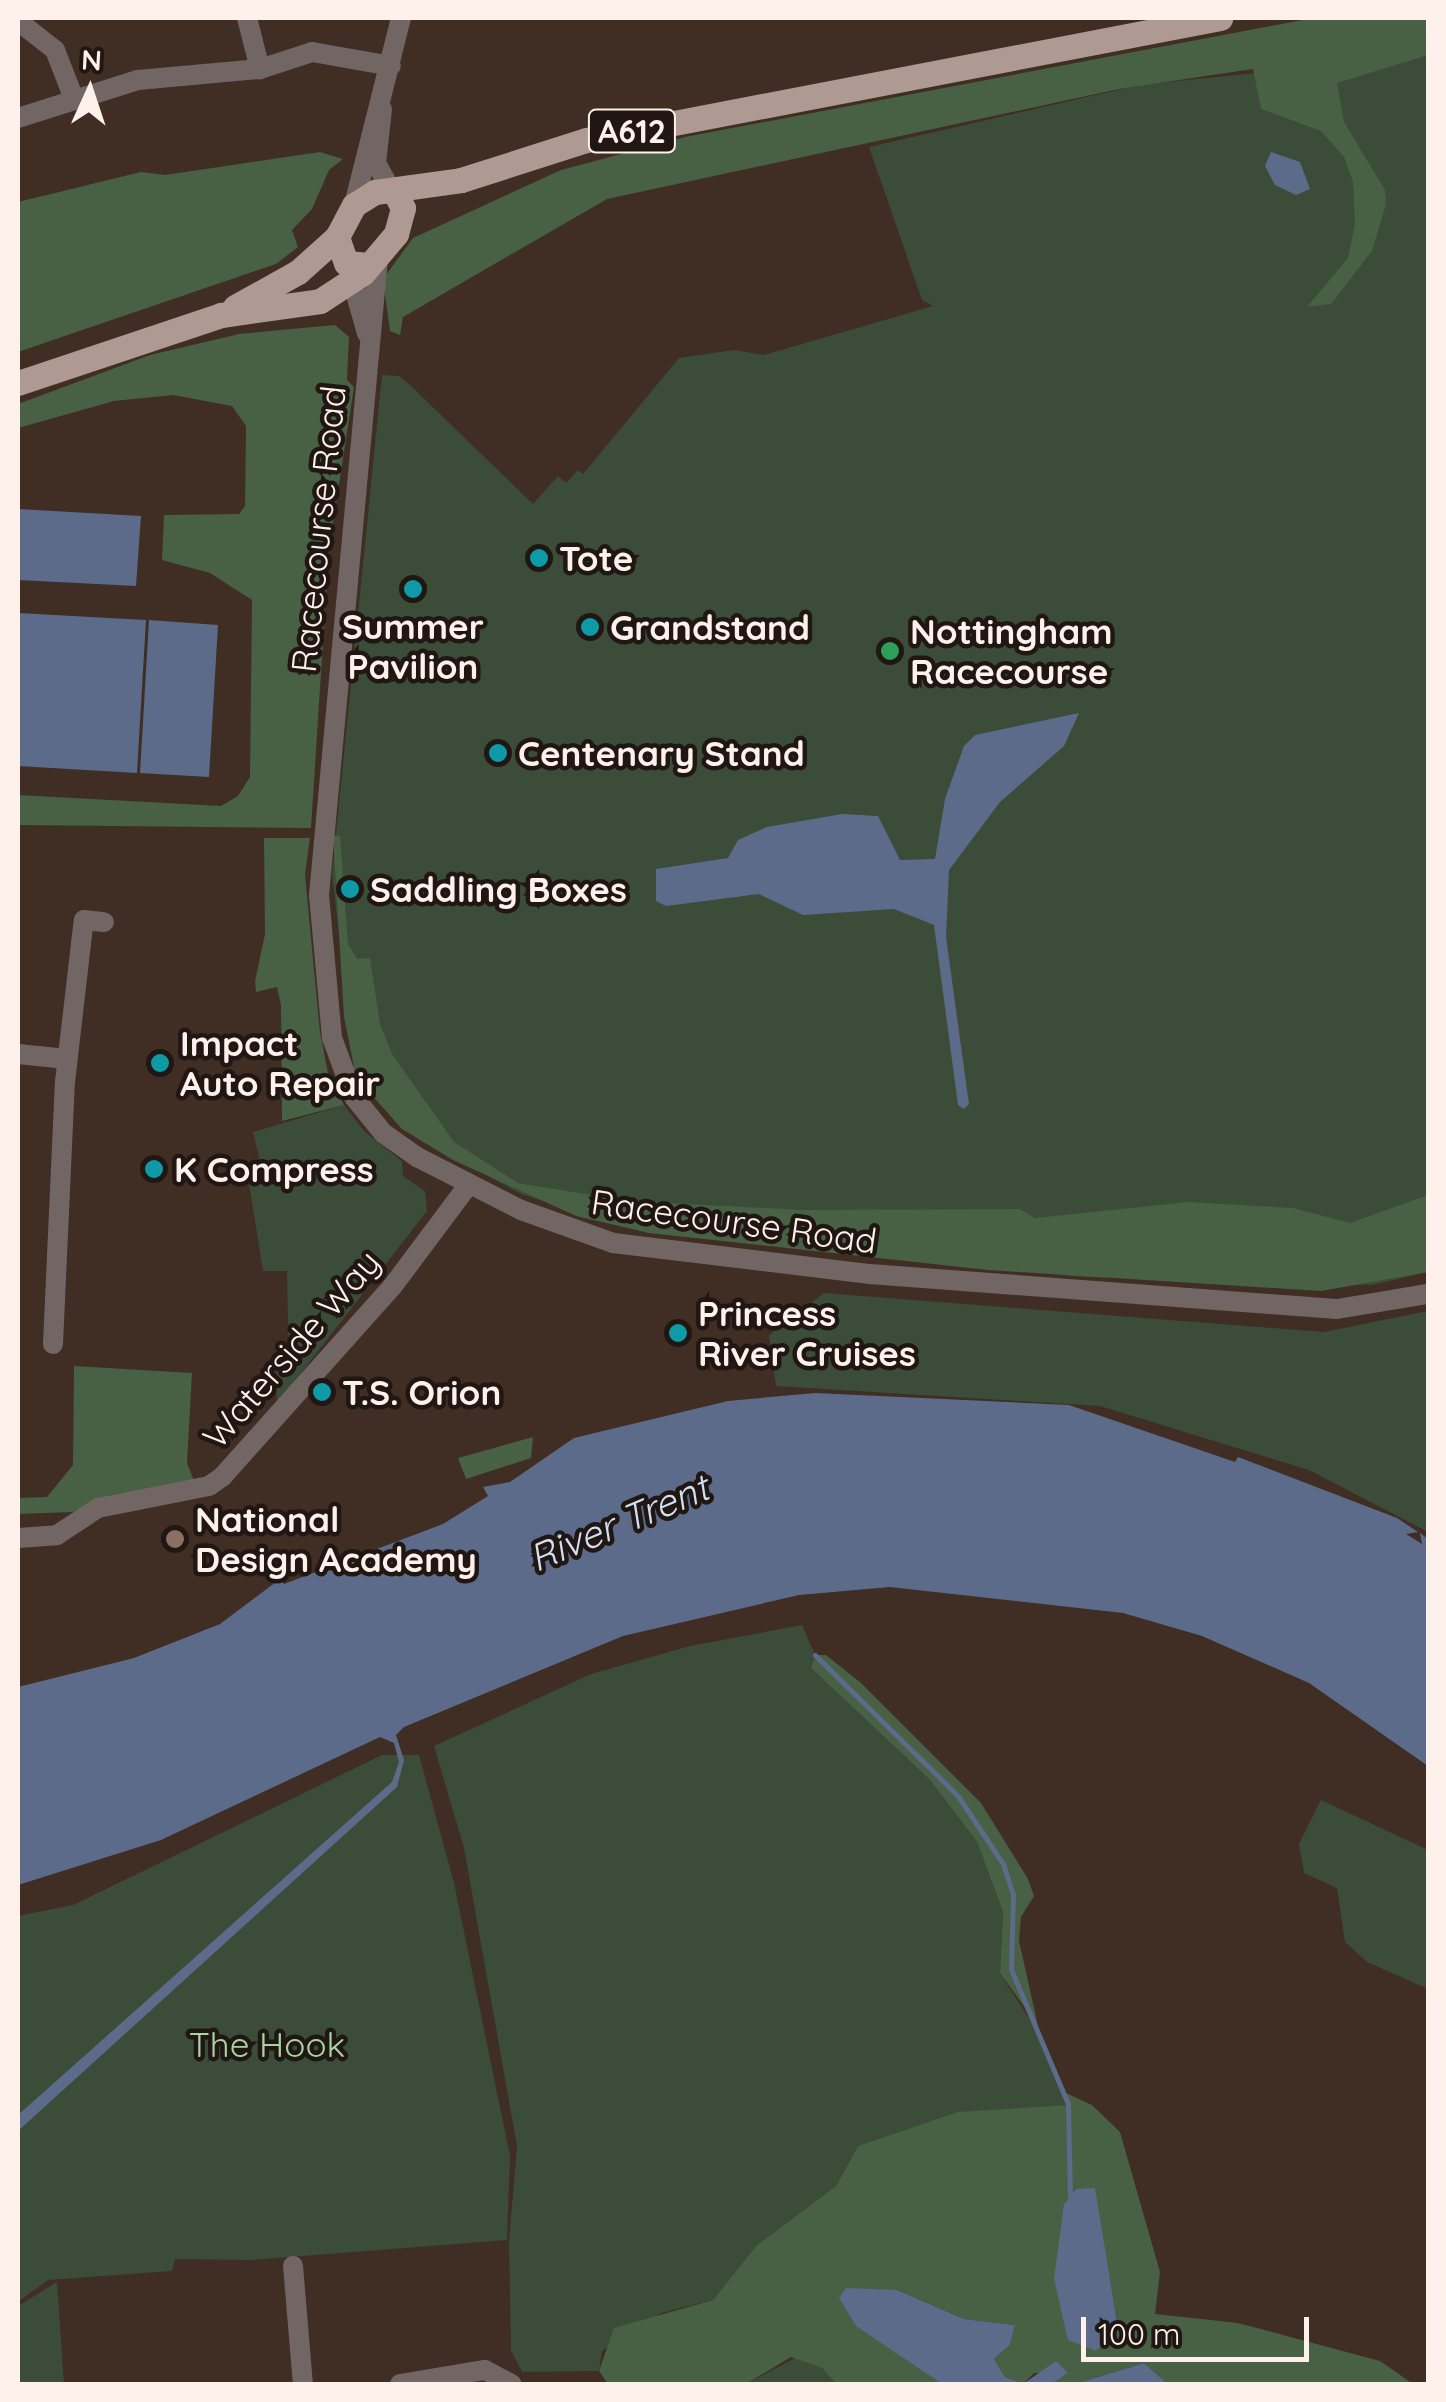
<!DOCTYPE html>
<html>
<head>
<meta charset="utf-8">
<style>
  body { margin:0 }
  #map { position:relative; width:1446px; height:2402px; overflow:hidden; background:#402d24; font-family:Quicksand,sans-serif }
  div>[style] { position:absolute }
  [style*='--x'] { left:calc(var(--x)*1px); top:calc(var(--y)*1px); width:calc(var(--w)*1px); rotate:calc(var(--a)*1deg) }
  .green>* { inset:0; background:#3b4c38 }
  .forest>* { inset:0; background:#486044 }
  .water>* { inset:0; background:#5c6b89 }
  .stream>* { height:5px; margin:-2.5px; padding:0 2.5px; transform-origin:2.5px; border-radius:2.5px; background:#5c6b89 }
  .minor>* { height:20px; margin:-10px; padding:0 10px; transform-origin:10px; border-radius:10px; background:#716663 }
  .major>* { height:25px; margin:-12.5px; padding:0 12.5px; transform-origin:12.5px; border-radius:12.5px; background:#af9993 }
  .dots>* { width:28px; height:28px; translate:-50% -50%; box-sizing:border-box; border:5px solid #201713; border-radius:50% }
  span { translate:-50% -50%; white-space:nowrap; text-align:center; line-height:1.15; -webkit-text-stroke:9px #201713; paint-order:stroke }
  .shield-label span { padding:2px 8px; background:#201713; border:2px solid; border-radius:8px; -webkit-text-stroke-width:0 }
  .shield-label { font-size:32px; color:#fef0ea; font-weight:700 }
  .street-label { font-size:35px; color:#fef0ea }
  .poi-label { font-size:35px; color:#fef0ea; font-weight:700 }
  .left { translate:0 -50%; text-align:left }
  .park-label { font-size:35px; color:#a8d3a1 }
  .water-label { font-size:38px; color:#d3dff5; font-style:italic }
  .frame { position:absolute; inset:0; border:20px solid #fef0ea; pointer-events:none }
  .north { position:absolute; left:40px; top:40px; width:100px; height:100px; -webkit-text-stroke:8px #201713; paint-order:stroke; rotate:3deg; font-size:28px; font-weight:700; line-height:40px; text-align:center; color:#fef0ea }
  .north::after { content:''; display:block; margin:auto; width:35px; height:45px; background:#fef0ea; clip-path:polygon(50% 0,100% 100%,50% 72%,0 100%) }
  .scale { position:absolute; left:1081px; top:2317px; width:228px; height:45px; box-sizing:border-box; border:5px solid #fef0ea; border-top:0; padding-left:12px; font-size:30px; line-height:35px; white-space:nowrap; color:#fef0ea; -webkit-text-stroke:8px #201713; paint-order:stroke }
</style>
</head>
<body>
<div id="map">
  <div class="green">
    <div style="clip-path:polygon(1428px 55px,1428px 1272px,1372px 1285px,1082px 1277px,649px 1233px,521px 1194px,402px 1129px,356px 1077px,332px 874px,382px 375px,399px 376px,411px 386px,533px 504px,558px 476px,566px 483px,578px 470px,583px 474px,679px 358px,734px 350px,764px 355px,933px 306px,922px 300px,869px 147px,1139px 85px)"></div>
    <div style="clip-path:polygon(344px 1105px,365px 1132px,402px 1161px,403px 1176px,425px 1191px,427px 1211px,277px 1404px,276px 1370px,289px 1370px,287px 1271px,263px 1271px,246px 1165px,260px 1161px,253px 1132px)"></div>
    <div style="clip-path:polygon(824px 1293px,1324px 1332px,1428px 1311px,1428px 1532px,1309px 1470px,1100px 1406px,776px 1386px,769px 1335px)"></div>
    <div style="clip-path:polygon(802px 1625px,815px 1655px,811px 1668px,930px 1780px,977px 1842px,1003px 1912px,1000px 1973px,1032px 2023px,1066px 2105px,858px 2146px,836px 2186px,756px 2246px,713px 2300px,661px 2313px,602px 2351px,599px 2371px,522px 2372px,511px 2350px,509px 2241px,517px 2146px,464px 1848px,434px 1746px,591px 1674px,690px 1646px)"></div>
    <div style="clip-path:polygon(382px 1755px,419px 1755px,454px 1883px,510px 2156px,507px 2240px,250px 2260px,175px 2259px,172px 2271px,48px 2280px,18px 2302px,18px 1916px,73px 1905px)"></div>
    <div style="clip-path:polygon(1321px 1800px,1428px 1850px,1428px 1989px,1367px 1962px,1345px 1942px,1337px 1888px,1304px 1873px,1299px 1844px)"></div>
    <div style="clip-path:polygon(57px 2282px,64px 2384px,18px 2384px,18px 2306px)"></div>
    <div style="clip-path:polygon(795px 2358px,822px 2368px,836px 2384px,746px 2384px)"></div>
  </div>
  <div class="forest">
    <div style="clip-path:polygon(1313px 18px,1428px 18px,1428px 55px,1337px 83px,1344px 122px,1385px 190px,1386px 204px,1372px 251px,1331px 304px,1307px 307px,1348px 258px,1355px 223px,1353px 182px,1344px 157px,1321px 131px,1261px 109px,1253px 69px,1119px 89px,607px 199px,403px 317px,400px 335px,390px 331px,383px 279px,413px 238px,561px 170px,685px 137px)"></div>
    <div style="clip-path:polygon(320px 152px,343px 159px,329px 170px,312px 209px,292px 230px,298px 247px,276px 264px,18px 352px,18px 202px,141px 172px,165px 175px)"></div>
    <div style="clip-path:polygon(335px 325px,349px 337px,347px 380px,354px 387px,329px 549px,311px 828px,18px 825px,18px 795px,221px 806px,238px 796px,250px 777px,252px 600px,210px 573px,162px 560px,164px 515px,239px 514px,245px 506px,246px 426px,232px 406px,173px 395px,114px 401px,18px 428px,18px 404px,150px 355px,239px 334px)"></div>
    <div style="clip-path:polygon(333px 835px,340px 836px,348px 944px,357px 959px,370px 958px,380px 1024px,392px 1054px,454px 1142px,518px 1183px,627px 1201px,805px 1210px,1020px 1209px,1035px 1218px,1188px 1202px,1293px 1208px,1350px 1223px,1428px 1195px,1428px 1272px,1321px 1291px,988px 1270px,649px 1233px,576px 1216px,453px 1160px,402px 1129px,356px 1077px,344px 1017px)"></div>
    <div style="clip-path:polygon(264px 838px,310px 838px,305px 875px,320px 1032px,329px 1078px,344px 1105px,282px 1121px,281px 1005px,277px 987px,256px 992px,255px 981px,265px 934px)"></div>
    <div style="clip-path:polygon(74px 1366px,192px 1373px,187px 1463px,195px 1483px,111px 1495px,73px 1512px,18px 1514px,18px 1498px,47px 1497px,73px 1465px)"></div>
    <div style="clip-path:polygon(533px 1437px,531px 1458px,466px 1479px,458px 1458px)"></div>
    <div style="clip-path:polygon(815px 1655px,826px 1655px,861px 1683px,981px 1803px,1028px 1879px,1034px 1896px,1021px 1917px,1019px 1941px,1038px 2026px,1000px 1973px,1003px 1912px,977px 1842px,930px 1780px,811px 1668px)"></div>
    <div style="clip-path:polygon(evenodd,1066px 2093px,1092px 2105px,1120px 2132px,1160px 2272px,1155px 2314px,1238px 2323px,1380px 2361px,1413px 2384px,1168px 2384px,1144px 2363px,1075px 2384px,1052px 2384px,1068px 2373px,1034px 2373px,1023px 2384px,1005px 2377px,994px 2359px,1010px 2345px,1015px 2325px,964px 2319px,897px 2290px,913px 2364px,942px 2384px,836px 2384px,822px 2368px,791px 2357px,746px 2384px,608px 2384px,599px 2371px,614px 2328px,713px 2300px,756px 2246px,836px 2186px,858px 2146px,958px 2112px,1069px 2105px,1066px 2093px,1076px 2189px,1094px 2189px,1118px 2327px,1064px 2204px,1076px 2189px)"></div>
  </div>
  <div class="water">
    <div style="clip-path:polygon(1271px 152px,1300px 162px,1310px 189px,1296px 195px,1275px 185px,1265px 166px)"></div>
    <div style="clip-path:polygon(18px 509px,141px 516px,136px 586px,18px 580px)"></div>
    <div style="clip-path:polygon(18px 613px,146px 620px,137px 773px,18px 766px)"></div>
    <div style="clip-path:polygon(149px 620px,218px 625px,209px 777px,140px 773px)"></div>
    <div style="clip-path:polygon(1079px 713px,1064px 746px,1000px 802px,949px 870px,946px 937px,969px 1104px,964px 1109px,958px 1105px,934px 925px,894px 909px,803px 915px,759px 894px,666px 906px,656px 901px,656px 869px,728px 858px,738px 840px,767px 827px,842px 814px,878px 816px,900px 860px,935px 859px,945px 799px,964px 746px,975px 735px)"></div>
    <div style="clip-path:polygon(815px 1393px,1069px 1405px,1235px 1462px,1238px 1457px,1397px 1518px,1418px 1532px,1406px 1534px,1422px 1544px,1420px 1533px,1428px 1539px,1428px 1766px,1309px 1683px,1202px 1636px,1123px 1613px,890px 1587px,799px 1595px,623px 1636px,404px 1727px,396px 1735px,404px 1760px,397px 1787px,18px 2131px,18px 2115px,392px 1782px,399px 1762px,394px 1743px,380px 1737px,161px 1840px,18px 1885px,18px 1687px,134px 1658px,220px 1624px,280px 1579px,284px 1584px,443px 1524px,488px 1496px,483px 1487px,510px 1482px,574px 1438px,728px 1401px)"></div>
    <div style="clip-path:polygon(1095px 2188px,1118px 2328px,1096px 2351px,1068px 2340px,1054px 2279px,1064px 2204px,1076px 2189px)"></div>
    <div style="clip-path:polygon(846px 2288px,897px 2290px,964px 2319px,1015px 2325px,1010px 2345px,994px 2359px,1005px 2377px,1023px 2384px,1056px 2361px,1068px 2373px,1052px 2384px,942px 2384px,856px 2326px,839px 2298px)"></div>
    <div style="clip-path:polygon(1144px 2363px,1168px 2384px,1075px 2384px)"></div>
  </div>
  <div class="stream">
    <div style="--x:815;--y:1655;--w:201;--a:44.6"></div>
    <div style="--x:958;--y:1796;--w:82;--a:56.5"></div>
    <div style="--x:1003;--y:1864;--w:32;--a:72"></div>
    <div style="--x:1013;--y:1894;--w:75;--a:91.5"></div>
    <div style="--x:1011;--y:1969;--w:147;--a:67.1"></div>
    <div style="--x:1068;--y:2104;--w:92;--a:88.8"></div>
  </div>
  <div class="minor">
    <div style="--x:247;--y:18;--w:53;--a:75.7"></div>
    <div style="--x:18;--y:21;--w:47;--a:38.1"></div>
    <div style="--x:55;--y:50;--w:53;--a:68.8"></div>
    <div style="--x:382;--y:109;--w:54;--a:96.3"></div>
    <div style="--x:376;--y:163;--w:33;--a:61"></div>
    <div style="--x:18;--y:118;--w:126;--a:-17.6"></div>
    <div style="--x:138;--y:80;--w:122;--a:-5.2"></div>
    <div style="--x:260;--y:69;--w:55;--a:-18.1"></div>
    <div style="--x:312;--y:52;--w:80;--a:10"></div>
    <div style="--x:354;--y:205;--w:193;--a:-75.9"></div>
    <div style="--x:378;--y:258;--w:640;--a:95.29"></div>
    <div style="--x:319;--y:895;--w:144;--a:84.8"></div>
    <div style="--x:332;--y:1038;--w:63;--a:69.6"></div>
    <div style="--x:354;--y:1097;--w:46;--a:51.1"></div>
    <div style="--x:383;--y:1133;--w:42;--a:35.2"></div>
    <div style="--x:417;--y:1157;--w:117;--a:27"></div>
    <div style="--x:521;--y:1210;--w:98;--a:19.7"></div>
    <div style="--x:613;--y:1243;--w:259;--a:6.9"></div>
    <div style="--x:870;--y:1274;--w:468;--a:4.3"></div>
    <div style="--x:1337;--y:1309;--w:92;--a:-9.4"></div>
    <div style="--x:349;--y:270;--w:66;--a:74.1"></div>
    <div style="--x:18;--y:1054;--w:49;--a:5.8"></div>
    <div style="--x:53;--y:1344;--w:262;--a:-87.4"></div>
    <div style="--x:65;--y:1082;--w:140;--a:-83.4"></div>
    <div style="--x:81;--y:943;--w:23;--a:-83"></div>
    <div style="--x:84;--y:920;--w:20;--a:6"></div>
    <div style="--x:18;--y:1538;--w:39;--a:-4"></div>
    <div style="--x:57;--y:1535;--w:49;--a:-33.4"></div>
    <div style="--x:98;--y:1508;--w:113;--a:-11.2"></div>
    <div style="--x:209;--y:1486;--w:16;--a:-35"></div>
    <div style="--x:222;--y:1477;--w:255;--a:-48.2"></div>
    <div style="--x:392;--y:1287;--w:129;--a:-53.2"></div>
    <div style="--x:293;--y:2266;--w:118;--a:85.2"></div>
    <div style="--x:400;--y:2384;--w:86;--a:-9.4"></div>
    <div style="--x:485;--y:2370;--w:30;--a:28"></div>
  </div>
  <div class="major">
    <div style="--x:369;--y:265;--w:23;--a:-175"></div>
    <div style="--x:346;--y:263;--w:28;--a:-109"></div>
    <div style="--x:337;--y:237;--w:36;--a:-62"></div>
    <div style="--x:354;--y:205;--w:25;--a:-32"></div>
    <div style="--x:375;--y:192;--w:87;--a:-7.9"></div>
    <div style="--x:461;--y:180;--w:131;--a:-17.7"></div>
    <div style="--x:586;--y:140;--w:646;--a:-10.89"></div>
    <div style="--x:235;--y:307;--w:72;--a:-29.1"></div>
    <div style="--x:298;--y:272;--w:52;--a:-41.9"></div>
    <div style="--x:18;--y:383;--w:214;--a:-18.5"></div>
    <div style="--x:221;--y:315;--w:100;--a:-8"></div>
    <div style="--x:320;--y:301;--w:51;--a:-33.1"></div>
    <div style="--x:363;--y:273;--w:51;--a:-49.8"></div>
    <div style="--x:396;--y:234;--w:27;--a:-75"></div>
    <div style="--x:403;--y:208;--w:17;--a:-118"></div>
  </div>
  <div class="dots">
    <div style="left:539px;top:558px;background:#0f9aa8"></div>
    <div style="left:413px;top:589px;background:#0f9aa8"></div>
    <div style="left:590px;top:627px;background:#0f9aa8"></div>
    <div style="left:890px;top:651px;background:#2e9e5b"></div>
    <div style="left:498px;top:753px;background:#0f9aa8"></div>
    <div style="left:350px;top:889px;background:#0f9aa8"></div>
    <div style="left:160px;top:1063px;background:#0f9aa8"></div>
    <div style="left:154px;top:1169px;background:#0f9aa8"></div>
    <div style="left:678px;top:1333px;background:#0f9aa8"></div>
    <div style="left:322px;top:1392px;background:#0f9aa8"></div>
    <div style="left:175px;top:1539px;background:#8d6e63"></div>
  </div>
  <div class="shield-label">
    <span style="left:632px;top:131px">A612</span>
  </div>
  <div class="street-label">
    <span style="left:318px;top:529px;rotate:-84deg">Racecourse Road</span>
    <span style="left:734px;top:1221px;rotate:8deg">Racecourse Road</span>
    <span style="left:291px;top:1349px;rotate:-49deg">Waterside Way</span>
  </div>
  <div class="poi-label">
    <span class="left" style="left:559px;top:558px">Tote</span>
    <span style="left:413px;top:646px">Summer<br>Pavilion</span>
    <span class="left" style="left:610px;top:627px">Grandstand</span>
    <span class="left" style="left:910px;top:651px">Nottingham<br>Racecourse</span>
    <span class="left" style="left:518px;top:753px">Centenary Stand</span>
    <span class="left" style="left:370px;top:889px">Saddling Boxes</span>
    <span class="left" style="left:180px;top:1063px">Impact<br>Auto Repair</span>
    <span class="left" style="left:174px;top:1169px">K Compress</span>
    <span class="left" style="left:698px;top:1333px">Princess<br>River Cruises</span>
    <span class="left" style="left:342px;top:1392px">T.S. Orion</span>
    <span class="left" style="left:195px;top:1539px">National<br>Design Academy</span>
  </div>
  <div class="park-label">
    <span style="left:267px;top:2044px">The Hook</span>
  </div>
  <div class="water-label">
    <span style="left:619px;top:1523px;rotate:-23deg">River Trent</span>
  </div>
  <div class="frame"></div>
  <div class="north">N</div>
  <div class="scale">100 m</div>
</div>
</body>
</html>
